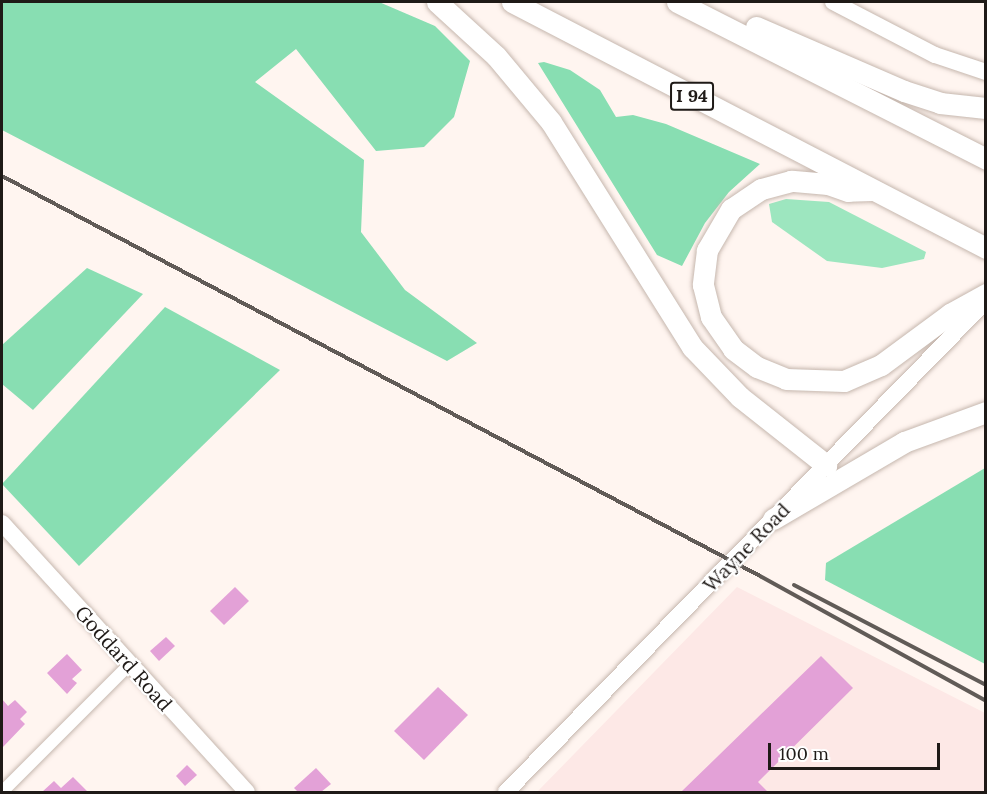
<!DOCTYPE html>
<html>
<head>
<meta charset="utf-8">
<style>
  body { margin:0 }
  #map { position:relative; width:987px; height:794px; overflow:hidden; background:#fff5f0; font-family:Lora,serif }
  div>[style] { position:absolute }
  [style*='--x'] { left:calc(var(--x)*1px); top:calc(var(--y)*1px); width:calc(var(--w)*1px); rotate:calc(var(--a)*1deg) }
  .industrial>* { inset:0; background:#fde8e6 }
  .green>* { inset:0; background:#9de6bf }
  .forest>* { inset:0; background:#88deb2 }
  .building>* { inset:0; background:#e3a1d7 }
  .roads { filter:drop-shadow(0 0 2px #c6b7ae) drop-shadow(0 0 2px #c6b7ae) }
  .street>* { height:12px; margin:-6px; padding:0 6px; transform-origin:6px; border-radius:6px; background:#fff }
  .secondary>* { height:16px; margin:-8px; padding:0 8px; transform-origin:8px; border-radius:8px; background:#fff }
  .highway>* { height:21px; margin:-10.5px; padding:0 10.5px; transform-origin:10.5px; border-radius:10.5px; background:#fff }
  .rail>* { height:4px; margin:-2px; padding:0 2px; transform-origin:2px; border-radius:2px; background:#615b57 }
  span { translate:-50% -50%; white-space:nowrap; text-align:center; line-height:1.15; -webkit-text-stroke:4.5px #fff; paint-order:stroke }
  .shield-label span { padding:2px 4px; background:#fff; border:2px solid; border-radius:4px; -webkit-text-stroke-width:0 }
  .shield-label { font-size:18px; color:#1f1a17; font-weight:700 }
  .street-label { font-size:20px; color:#1f1a17 }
  .frame { position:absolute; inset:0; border:3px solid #1f1a17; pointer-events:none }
  .scale { position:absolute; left:768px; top:743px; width:172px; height:27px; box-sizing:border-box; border:3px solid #1f1a17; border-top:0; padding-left:8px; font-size:18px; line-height:21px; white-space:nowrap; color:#1f1a17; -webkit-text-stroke:4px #fff; paint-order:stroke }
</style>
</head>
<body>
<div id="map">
  <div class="industrial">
    <div style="clip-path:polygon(737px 587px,985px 713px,985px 792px,537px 792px)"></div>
  </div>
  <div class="green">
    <div style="clip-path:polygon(786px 199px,829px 202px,926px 252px,924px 259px,882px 268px,827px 261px,772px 222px,769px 204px)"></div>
  </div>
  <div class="forest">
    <div style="clip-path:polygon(2px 2px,379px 2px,435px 26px,470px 61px,454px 117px,424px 147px,376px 151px,296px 49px,255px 82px,364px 160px,361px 232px,405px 290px,477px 343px,447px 361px,2px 130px)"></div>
    <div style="clip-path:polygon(544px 62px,570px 70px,600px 90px,616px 117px,633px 115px,666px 124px,760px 164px,729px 192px,705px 223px,682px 266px,657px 255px,538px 63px)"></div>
    <div style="clip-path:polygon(87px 268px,143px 294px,33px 410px,2px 384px,2px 345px)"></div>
    <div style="clip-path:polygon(165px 307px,280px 370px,79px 566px,2px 484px)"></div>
    <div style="clip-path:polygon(985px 468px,985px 664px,825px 580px,826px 563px)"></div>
  </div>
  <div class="building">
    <div style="clip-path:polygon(235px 587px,249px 601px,224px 625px,210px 611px)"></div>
    <div style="clip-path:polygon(166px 637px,175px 646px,159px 661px,150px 651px)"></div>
    <div style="clip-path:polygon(67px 654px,82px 670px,72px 679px,77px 683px,67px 694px,47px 673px)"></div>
    <div style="clip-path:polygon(821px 656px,853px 688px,758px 782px,768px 792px,681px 792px)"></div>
    <div style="clip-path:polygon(438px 687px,468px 715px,424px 760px,394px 731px)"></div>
    <div style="clip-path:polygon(2px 699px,8px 706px,15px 700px,27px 712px,20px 719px,25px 724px,2px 748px)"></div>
    <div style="clip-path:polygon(187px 765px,197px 775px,185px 786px,176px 776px)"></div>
    <div style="clip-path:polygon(316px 768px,331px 784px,321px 792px,298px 792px,294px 788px)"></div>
    <div style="clip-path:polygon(73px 777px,88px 792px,42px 792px,54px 781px,61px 788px)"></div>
  </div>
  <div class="roads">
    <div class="street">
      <div style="--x:2;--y:792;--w:181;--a:-45"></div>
    </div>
    <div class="secondary">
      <div style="--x:833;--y:2;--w:115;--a:27.5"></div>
      <div style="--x:935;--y:55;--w:54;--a:18.4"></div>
      <div style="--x:2;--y:523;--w:364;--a:47.7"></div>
      <div style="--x:506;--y:792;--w:687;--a:-45.65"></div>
    </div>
    <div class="highway">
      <div style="--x:437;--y:2;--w:80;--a:42.5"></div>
      <div style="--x:496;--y:56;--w:86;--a:50.2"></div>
      <div style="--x:551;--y:122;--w:266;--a:57.9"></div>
      <div style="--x:692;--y:347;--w:69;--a:46.2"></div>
      <div style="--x:740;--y:397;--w:110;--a:38.3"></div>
      <div style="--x:512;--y:2;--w:534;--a:27.43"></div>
      <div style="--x:677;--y:2;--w:347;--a:26.9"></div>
      <div style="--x:756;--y:27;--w:161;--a:23.4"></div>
      <div style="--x:904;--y:91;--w:38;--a:18"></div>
      <div style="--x:940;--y:103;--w:46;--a:6.2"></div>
      <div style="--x:872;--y:190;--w:24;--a:178"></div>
      <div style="--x:848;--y:191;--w:21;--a:-161"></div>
      <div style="--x:828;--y:184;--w:37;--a:-175"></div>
      <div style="--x:791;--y:181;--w:31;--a:165"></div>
      <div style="--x:761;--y:189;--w:36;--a:146"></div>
      <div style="--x:731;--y:209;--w:48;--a:120.3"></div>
      <div style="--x:707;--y:250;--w:35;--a:97"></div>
      <div style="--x:703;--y:285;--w:33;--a:76"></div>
      <div style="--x:711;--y:317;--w:39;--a:55"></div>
      <div style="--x:733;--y:349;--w:30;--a:37"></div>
      <div style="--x:757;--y:367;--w:31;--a:22"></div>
      <div style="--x:786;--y:379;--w:58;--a:2"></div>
      <div style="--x:844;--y:381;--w:40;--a:-23.4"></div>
      <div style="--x:881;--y:365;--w:86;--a:-36.5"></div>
      <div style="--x:950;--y:314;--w:41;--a:-29.1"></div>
      <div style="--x:773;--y:519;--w:152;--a:-30.4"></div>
      <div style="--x:904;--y:442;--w:87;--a:-20.1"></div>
    </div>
  </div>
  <div class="rail">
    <div style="--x:2;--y:176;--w:857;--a:27.82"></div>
    <div style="--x:760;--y:576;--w:258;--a:28.9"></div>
    <div style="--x:794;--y:585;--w:216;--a:27.5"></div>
  </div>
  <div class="shield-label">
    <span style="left:692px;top:96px">I 94</span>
  </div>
  <div class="street-label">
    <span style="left:746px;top:547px;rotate:-46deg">Wayne Road</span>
    <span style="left:124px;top:658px;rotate:48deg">Goddard Road</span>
  </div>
  <div class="frame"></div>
  <div class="scale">100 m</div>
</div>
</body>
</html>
